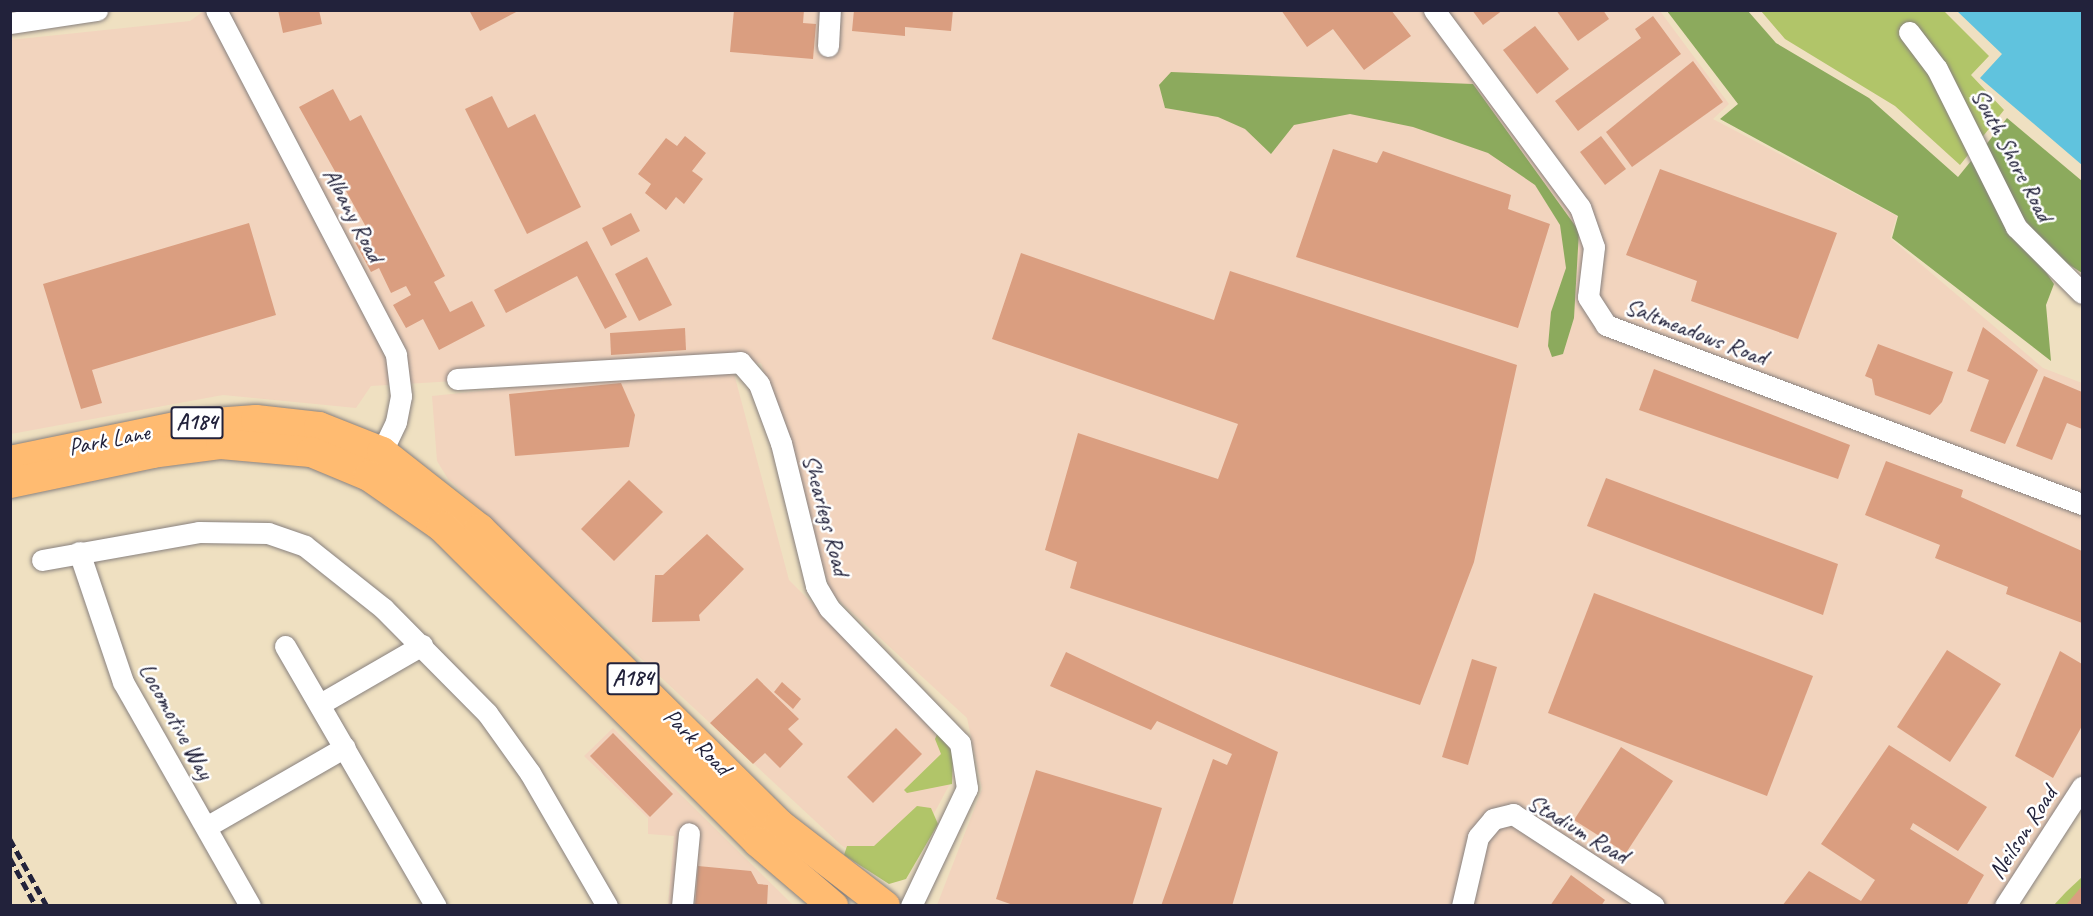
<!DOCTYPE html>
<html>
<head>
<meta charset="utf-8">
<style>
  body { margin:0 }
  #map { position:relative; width:2093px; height:916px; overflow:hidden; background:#efe0c1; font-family:Caveat,sans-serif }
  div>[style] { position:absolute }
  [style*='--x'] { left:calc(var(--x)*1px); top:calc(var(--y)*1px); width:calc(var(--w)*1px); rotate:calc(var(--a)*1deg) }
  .built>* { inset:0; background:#f2d4be }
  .green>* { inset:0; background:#b1c569 }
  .forest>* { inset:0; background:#8caa5d }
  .water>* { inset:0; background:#60c3de }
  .building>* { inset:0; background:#da9e80 }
  .roads { filter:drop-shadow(0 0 2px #88817e) drop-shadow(0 0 2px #88817e) }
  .minor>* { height:21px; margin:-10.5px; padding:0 10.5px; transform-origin:10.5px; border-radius:10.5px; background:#fff }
  .highway>* { height:30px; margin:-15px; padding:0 15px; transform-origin:15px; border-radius:15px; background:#ffbb71 }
  .rail>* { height:4.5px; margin-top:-2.25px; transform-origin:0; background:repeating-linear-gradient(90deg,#22223b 0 9px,transparent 0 13.5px) }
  span { translate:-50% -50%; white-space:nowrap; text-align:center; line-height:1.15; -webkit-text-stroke:5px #fff; paint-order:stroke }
  .shield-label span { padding:2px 4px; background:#fff; border:2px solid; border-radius:4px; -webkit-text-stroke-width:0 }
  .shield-label { font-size:22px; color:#22223b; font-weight:700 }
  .street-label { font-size:24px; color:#22223b }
  .frame { position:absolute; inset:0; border:12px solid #22223b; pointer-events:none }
</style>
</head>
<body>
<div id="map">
  <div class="built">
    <div style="clip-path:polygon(205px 10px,1660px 11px,1729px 104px,1713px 119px,1897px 216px,1890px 238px,2043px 368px,2082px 383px,2082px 781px,1995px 905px,937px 905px,982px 789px,967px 718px,831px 593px,761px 363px,732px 366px,789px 580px,904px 695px,947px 750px,953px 778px,898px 881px,841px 845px,448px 479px,437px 461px,432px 396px,712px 366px,371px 386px,356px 408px,223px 395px,11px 434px,10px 40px,190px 21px)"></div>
    <div style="clip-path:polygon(613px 728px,793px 905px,668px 905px,674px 836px,648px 834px,648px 818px,584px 756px)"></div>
  </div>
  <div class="green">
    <div style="clip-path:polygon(1761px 11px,1944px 11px,1989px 56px,1971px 75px,2004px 110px,1960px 165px,1895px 106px,1785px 39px)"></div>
    <div style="clip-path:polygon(939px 730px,953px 754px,952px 784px,907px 793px,904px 790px,941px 754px,935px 739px)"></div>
    <div style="clip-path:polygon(917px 806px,931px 808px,938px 824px,906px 879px,889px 884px,844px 855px,847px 846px,874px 846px)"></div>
    <div style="clip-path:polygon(2082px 877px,2082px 905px,2053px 906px,2066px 892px)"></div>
  </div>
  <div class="forest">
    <div style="clip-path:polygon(1667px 11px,1748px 11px,1776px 43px,1869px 98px,1958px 177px,1971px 161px,2054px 284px,2046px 305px,2051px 361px,1892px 238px,1898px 216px,1720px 119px,1738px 104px)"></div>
    <div style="clip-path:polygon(1171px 72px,1473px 84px,1579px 231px,1574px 318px,1563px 354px,1552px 357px,1548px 346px,1551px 312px,1566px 268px,1560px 225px,1535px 185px,1488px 153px,1413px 127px,1350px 114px,1294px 125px,1271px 154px,1245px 129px,1218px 117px,1165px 108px,1159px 85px)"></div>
    <div style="clip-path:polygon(2007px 118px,2082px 181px,2082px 273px,2048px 251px,2014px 205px,1985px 146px)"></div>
  </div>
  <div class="water">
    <div style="clip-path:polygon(1957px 11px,2082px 11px,2082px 165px,1980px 78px,2002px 54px)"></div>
  </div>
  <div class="building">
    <div style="clip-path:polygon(278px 10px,319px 10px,322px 24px,283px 33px)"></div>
    <div style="clip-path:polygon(469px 10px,520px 10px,480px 31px)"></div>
    <div style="clip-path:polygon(734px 10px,804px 10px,803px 23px,816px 24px,813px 59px,730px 52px)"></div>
    <div style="clip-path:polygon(854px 10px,953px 10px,951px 31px,905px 27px,905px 36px,852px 31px)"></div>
    <div style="clip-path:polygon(1281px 10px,1391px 10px,1411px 36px,1364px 70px,1333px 29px,1307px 47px)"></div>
    <div style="clip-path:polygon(1472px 10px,1503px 10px,1483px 25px)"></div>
    <div style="clip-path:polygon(1556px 10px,1603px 10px,1609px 19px,1578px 41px)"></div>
    <div style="clip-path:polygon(1653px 16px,1681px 54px,1578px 131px,1555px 101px,1641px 38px,1635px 29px)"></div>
    <div style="clip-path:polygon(1535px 26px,1569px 69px,1537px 94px,1503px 50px)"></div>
    <div style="clip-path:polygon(1693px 61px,1723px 102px,1632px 167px,1606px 132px)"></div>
    <div style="clip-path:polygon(333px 89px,350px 121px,361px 115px,445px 276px,434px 282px,450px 312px,472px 301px,485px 326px,439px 350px,423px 319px,406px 328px,393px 305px,411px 295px,406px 286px,391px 293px,379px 268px,371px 272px,355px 242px,370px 234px,299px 107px)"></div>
    <div style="clip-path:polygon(492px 96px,508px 128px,535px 114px,581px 207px,527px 234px,465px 109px)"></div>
    <div style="clip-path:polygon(685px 136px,706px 153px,692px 171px,703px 179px,684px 204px,676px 197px,666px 210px,645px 193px,651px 184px,638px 174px,666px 138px,677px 146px)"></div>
    <div style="clip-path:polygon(1601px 136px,1626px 169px,1605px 185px,1580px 152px)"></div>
    <div style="clip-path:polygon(1333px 149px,1377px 163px,1383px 151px,1511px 195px,1508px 209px,1550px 224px,1518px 328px,1296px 257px)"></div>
    <div style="clip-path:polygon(1660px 169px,1837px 233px,1798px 339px,1691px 301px,1697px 281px,1626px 255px)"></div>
    <div style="clip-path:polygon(631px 213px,640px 231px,611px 246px,602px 228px)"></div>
    <div style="clip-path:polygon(249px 223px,276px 315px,92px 370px,102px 403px,81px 409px,43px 284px)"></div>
    <div style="clip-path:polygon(587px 241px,627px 317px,605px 329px,577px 276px,506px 313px,494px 290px)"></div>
    <div style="clip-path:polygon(1021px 253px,1214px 320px,1230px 271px,1517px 365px,1474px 562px,1420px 705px,1070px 588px,1077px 562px,1045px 550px,1078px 433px,1218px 479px,1238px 424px,992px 339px)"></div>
    <div style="clip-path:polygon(647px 257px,672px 305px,639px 321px,615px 274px)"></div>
    <div style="clip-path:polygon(1983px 327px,2038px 370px,2005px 444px,1970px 431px,1989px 380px,1967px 371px)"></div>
    <div style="clip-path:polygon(685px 328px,686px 350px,611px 355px,610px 333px)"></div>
    <div style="clip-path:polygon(1878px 344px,1953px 372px,1942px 402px,1930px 415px,1875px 395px,1872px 379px,1865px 376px)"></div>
    <div style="clip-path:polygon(1654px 369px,1850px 445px,1838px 479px,1639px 410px)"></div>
    <div style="clip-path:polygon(2044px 376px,2082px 392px,2082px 429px,2067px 423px,2052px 460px,2016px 446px)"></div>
    <div style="clip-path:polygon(621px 383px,635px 415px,629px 447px,515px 456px,509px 394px)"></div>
    <div style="clip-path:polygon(1886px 461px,1963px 490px,1961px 497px,2082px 551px,2082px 623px,2006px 594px,2008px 587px,1935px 558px,1940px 545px,1865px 515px)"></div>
    <div style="clip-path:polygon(1606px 478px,1838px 564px,1823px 615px,1587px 526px)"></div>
    <div style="clip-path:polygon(629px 480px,663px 512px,614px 561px,581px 529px)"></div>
    <div style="clip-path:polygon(707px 534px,744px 569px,699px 615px,700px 621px,652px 622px,655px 575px,663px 575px)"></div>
    <div style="clip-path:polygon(1594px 593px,1813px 676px,1767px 796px,1548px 713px)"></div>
    <div style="clip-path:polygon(1947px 650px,2001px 684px,1950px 762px,1897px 727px)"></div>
    <div style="clip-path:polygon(2060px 651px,2082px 664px,2082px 726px,2053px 778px,2015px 756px)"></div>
    <div style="clip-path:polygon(1066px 652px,1278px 752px,1232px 906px,1161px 906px,1213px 759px,1227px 765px,1232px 754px,1157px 721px,1151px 730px,1050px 686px)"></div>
    <div style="clip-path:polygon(1472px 659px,1497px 667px,1468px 765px,1442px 757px)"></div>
    <div style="clip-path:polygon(757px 678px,799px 719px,788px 729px,803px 744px,780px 768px,765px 753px,753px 764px,710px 723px)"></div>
    <div style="clip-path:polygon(782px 682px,801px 699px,793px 709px,774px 692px)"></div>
    <div style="clip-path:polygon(896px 728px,922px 754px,873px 803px,847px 777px)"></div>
    <div style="clip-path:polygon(613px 733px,673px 794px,650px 817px,590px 756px)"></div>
    <div style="clip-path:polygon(1889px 745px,1987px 807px,1958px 851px,1913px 823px,1910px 829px,1984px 875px,1966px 906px,1782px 906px,1809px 871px,1861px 901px,1875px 880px,1821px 844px)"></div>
    <div style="clip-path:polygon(1621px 747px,1673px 781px,1626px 853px,1574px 820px)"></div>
    <div style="clip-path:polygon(1036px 770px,1162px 808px,1132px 906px,1016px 906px,996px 899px)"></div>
    <div style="clip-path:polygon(698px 866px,751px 871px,758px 884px,768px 885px,767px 906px,695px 906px)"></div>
    <div style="clip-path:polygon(1571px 875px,1605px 900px,1601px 906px,1550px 906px)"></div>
    <div style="clip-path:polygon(2082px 886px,2082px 906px,2065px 906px)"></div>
  </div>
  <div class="roads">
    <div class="minor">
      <div style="--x:216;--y:10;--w:389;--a:62.4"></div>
      <div style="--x:396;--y:355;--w:41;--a:83"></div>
      <div style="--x:401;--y:396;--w:26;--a:101"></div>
      <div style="--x:396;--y:422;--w:47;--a:115.5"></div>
      <div style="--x:1434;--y:10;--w:245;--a:53.5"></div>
      <div style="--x:1580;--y:207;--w:42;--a:70.7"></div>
      <div style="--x:1594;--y:247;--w:50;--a:96.8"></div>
      <div style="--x:1588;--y:297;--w:33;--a:57"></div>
      <div style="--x:1606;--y:325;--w:509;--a:20.61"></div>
      <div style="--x:10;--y:23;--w:88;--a:-8.5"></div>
      <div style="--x:1909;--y:32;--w:46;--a:52.9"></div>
      <div style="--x:1937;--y:69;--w:177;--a:63.4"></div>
      <div style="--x:2016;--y:227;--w:93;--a:45"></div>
      <div style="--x:828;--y:46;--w:36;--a:-87"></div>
      <div style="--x:457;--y:379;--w:284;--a:-3.4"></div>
      <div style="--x:740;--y:362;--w:29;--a:49"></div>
      <div style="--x:759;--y:384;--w:63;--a:69.6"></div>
      <div style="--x:781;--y:443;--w:147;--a:76.2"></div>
      <div style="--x:816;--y:586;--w:26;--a:59"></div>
      <div style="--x:829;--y:608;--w:188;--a:45.9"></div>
      <div style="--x:960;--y:743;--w:46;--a:81.2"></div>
      <div style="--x:967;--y:788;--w:131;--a:115.4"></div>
      <div style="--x:79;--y:552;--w:137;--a:71.3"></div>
      <div style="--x:123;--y:682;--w:257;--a:60.4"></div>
      <div style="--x:42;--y:560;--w:159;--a:-10.1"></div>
      <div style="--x:199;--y:532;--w:69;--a:0.8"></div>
      <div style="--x:268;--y:533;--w:39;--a:19"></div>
      <div style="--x:305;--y:546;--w:100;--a:38.5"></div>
      <div style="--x:383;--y:608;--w:148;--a:45.3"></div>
      <div style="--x:487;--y:713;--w:74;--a:54.4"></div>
      <div style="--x:530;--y:773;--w:154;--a:59.9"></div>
      <div style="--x:285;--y:646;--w:301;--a:59.9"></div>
      <div style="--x:320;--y:704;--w:118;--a:-30"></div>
      <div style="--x:206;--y:827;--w:160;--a:-29.9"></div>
      <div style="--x:682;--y:906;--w:73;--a:-84.5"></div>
      <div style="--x:1462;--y:906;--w:71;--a:-76.9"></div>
      <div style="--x:1478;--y:837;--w:23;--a:-50"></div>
      <div style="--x:1493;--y:819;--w:21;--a:-14"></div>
      <div style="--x:1513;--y:814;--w:168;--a:33.1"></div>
      <div style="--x:2005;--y:906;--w:142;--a:-57.1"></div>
    </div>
    <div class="highway">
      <div style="--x:10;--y:461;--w:180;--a:-11.6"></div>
      <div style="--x:186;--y:425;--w:70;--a:-4.1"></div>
      <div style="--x:256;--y:420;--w:63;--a:6.3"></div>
      <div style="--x:319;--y:427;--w:68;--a:21.6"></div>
      <div style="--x:382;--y:452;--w:125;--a:38.2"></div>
      <div style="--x:480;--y:529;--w:420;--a:44.6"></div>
      <div style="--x:779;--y:824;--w:134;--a:37.7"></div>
      <div style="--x:10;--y:483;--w:146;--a:-11.8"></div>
      <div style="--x:153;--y:453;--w:69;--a:-7.5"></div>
      <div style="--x:221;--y:444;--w:90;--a:5.1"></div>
      <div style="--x:311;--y:452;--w:63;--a:22.5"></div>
      <div style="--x:369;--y:476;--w:89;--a:34.9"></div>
      <div style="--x:442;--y:527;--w:446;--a:44.9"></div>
      <div style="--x:758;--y:842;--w:99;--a:40.5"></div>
    </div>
  </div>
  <div class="rail">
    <div style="--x:10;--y:839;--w:77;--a:61.1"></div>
    <div style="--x:10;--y:858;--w:55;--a:61.6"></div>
  </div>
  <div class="shield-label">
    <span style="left:197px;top:423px">A184</span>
    <span style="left:633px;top:679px">A184</span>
  </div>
  <div class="street-label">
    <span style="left:2012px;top:155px;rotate:62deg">South Shore Road</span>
    <span style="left:353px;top:215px;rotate:62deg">Albany Road</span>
    <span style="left:1696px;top:332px;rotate:21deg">Saltmeadows Road</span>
    <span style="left:109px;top:440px;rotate:-11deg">Park Lane</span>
    <span style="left:826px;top:515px;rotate:75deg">Shearlegs Road</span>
    <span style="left:176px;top:721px;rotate:61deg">Locomotive Way</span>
    <span style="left:697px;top:742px;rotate:45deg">Park Road</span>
    <span style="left:1578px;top:829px;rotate:31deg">Stadium Road</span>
    <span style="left:2023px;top:833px;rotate:-57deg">Neilson Road</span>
  </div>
  <div class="frame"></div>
</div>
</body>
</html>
